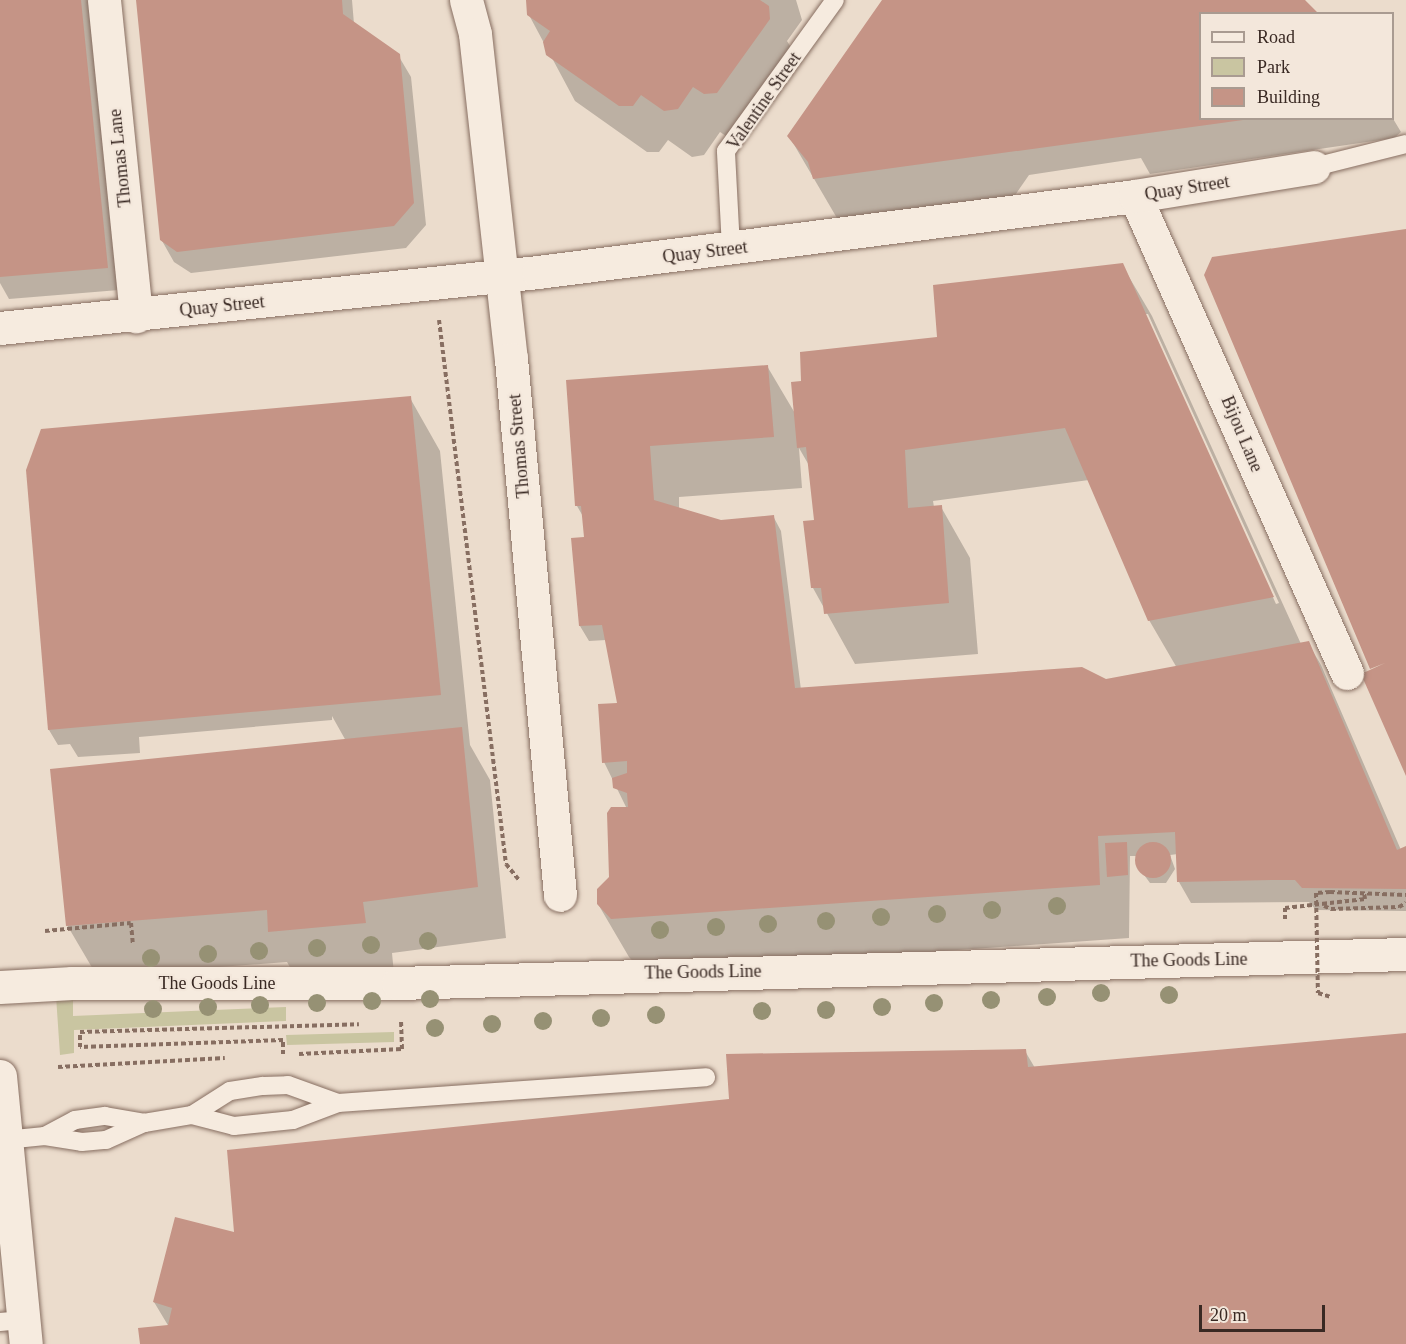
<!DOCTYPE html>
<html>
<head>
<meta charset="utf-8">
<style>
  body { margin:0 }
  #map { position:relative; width:1406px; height:1344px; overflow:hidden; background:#ebdccc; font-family:Georgia,serif }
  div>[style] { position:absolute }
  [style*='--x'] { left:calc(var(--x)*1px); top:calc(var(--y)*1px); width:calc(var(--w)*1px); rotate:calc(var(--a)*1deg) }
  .green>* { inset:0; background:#c9c5a1 }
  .shadow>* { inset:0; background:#0003 }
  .building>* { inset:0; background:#c59486 }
  .round { border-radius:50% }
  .path>* { height:4px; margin-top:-2px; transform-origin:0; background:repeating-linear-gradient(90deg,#876e61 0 4.5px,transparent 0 7.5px) }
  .roads { filter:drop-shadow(0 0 2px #876e61) drop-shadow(0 0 2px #876e61) }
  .lane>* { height:18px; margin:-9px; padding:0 9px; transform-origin:9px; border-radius:9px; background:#f6ebdf }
  .street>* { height:33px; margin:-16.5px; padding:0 16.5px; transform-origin:16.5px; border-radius:16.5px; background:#f6ebdf }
  .secondary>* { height:33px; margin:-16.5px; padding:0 16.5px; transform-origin:16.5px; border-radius:16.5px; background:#f6ebdf }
  .path-bridge>* { height:4px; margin-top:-2px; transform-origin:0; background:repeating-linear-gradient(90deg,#876e61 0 4.5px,transparent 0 7.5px) }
  .trees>* { width:18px; height:18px; margin:-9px; border-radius:50%; background:#969174 }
  span { translate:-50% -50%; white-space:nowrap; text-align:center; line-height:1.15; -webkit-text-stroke:4.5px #f3e7db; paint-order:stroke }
  .street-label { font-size:18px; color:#392923 }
  .legend { position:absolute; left:1199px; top:12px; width:195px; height:108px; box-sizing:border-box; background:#f3e7db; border:2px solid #a99b91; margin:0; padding:8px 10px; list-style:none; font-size:18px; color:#392923 }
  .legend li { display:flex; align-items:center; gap:12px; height:30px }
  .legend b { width:30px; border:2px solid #a99b91 }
  .scale { position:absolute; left:1199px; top:1305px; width:126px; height:27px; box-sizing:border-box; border:3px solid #392923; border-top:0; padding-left:8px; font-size:18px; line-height:21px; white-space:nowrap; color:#392923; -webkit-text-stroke:4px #f3e7db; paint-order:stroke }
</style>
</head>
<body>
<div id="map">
  <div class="green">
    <div style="clip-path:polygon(73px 994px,73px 1016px,286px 1007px,286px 1021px,74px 1030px,74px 1053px,60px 1055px,56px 996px)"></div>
    <div style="clip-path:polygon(394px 1032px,394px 1042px,287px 1045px,286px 1035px)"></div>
  </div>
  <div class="shadow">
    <div style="clip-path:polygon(0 0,91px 0,119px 290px,9px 299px,0 283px)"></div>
    <div style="clip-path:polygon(137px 0,352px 0,354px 24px,398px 55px,411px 77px,426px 225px,406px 248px,191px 273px,174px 262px,161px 239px)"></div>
    <div style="clip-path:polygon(528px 0,796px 0,802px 20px,787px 41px,795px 54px,732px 140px,720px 132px,704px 155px,692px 157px,668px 140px,659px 152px,647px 152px,575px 101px,529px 15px)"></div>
    <div style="clip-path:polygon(886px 0,1303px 0,1200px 14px,1200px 118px,1392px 117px,1401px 132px,1394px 138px,1150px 174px,1141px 158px,1029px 175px,1009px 204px,841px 225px,789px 136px)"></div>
    <div style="clip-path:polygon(evenodd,1122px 265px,1152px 316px,1301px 644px,1308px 643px,1321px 665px,1401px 850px,1406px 848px,1406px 911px,1316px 910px,1309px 902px,1191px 903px,1179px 882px,1178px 854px,1170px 855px,1175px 869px,1166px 883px,1150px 883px,1139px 868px,1137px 856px,1130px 856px,1129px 938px,643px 972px,629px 957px,598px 904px,611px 877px,627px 809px,604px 762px,619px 704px,606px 640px,589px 641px,580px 626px,585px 538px,584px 518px,577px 506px,567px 382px,767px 366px,796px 415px,802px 382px,939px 338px,1122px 265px,1144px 314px,1148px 314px,1279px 603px,1276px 604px,1144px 314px,1122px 265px,799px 448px,810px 467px,816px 522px,805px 522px,813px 588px,855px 664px,978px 654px,970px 558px,941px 507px,934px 507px,933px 501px,1089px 480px,1149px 620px,1177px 668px,1105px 681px,801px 690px,781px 531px,773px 516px,720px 521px,679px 509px,679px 497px,802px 488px,799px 448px)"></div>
    <div style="clip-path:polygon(410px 398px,440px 451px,470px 745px,490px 780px,506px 938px,392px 953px,394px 974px,299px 983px,287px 962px,97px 976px,67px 925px,346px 741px,332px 716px,332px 720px,139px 737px,140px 753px,78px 757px,70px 744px,58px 745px,49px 730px,31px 503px)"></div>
    <div style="clip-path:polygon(1406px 1036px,1406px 1344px,142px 1344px,169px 1327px,154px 1302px,236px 1234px,731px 1101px,1025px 1051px,1035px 1068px)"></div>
  </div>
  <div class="building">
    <div style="clip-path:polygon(0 0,81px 0,108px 268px,0 277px)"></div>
    <div style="clip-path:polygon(136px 0,342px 0,343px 14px,400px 54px,414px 203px,394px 226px,177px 252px,160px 240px)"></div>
    <div style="clip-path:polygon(526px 0,760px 0,769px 6px,770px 19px,717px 93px,704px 94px,693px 87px,678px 109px,664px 111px,641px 95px,633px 106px,619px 106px,546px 55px,543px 42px,550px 31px,527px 15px)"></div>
    <div style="clip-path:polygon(882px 0,1305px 0,1319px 14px,1200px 14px,1200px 118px,1243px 120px,813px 179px,808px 162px,787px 136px)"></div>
    <div style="clip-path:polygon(1406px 229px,1406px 776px,1361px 674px,1385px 663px,1370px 669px,1204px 275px,1212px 257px)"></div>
    <div style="clip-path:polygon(1123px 263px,1274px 597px,1148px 621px,1065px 428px,905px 450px,908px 508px,942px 505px,949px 603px,824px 614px,821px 588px,811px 588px,803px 521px,814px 520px,806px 447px,797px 448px,791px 382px,801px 381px,800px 352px,937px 337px,933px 285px)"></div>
    <div style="clip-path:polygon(768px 365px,774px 437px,650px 446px,654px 500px,721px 520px,774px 515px,795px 688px,1082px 667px,1106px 679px,1309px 641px,1397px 850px,1406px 846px,1406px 889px,1302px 888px,1295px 880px,1271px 880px,1177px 882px,1175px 832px,1098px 836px,1100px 885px,611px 919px,597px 904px,597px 889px,609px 877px,607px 813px,611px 807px,628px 807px,627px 793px,613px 788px,612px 778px,627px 773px,627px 761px,602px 763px,598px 704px,617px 703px,602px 625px,579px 626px,571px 538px,584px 537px,581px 506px,575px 506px,566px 380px)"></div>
    <div style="clip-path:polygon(411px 396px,441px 695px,48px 730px,26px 470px,41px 429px)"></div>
    <div style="clip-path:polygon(462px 727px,478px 887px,363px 902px,366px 923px,268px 932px,267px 910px,66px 926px,50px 769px)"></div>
    <div class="round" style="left:1135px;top:842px;width:36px;height:36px"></div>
    <div style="clip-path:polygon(1127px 842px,1128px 875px,1107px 877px,1105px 843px)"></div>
    <div style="clip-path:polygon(1406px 1033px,1406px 1344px,140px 1344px,138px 1328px,168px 1325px,172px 1308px,153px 1302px,175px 1217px,234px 1232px,227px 1150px,729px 1099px,726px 1054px,1026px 1049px,1028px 1067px)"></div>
  </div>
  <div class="path">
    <div style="--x:439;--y:320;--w:548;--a:82.98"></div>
    <div style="--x:506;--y:864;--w:21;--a:51"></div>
    <div style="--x:1330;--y:892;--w:76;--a:2.3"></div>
    <div style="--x:1324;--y:906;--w:8;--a:23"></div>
    <div style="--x:1331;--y:909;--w:68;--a:-1.7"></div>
    <div style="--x:1399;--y:907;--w:8;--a:-30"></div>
    <div style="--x:1285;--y:919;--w:11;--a:-90"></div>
    <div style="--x:1285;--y:908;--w:81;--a:-6.4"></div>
    <div style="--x:1365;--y:899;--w:7;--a:-98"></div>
    <div style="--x:45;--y:931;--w:86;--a:-5.3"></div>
    <div style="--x:131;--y:923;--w:21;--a:85"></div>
    <div style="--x:283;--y:1054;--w:14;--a:-90"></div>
    <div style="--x:283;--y:1040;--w:203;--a:178"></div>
    <div style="--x:80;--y:1047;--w:15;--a:-90"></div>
    <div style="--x:80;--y:1032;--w:279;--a:-1.6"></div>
    <div style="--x:299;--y:1054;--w:103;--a:-2.8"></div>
    <div style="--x:402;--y:1049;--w:28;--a:-92"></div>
    <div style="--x:58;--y:1067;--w:167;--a:-3.1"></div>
  </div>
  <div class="roads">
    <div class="lane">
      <div style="--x:1314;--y:167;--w:95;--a:-14"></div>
      <div style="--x:731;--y:248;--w:97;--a:-93"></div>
      <div style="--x:726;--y:151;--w:186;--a:-54.2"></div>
      <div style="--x:192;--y:1115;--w:43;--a:14.7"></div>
      <div style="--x:234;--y:1126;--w:59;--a:-5.8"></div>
      <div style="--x:293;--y:1120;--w:48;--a:-20.7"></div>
      <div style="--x:338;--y:1103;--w:369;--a:-4"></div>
      <div style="--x:45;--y:1136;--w:34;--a:-28"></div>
      <div style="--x:75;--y:1120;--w:30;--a:-8"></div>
      <div style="--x:105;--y:1116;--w:40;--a:10"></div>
      <div style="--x:5;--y:1140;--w:40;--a:-5.7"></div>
      <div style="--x:45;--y:1136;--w:37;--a:9"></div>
      <div style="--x:82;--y:1142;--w:24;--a:-5"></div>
      <div style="--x:106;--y:1140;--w:42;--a:-24.1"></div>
      <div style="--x:144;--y:1123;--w:49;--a:-9.5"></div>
      <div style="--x:192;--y:1115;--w:45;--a:-32.3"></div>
      <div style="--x:230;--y:1091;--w:33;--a:-9"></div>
      <div style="--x:263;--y:1086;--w:25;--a:-2"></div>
      <div style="--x:288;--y:1085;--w:53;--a:19.8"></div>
      <div style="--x:0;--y:1322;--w:24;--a:-5"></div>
    </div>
    <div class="street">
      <div style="--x:104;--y:0;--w:318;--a:84.2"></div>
      <div style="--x:466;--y:0;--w:35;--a:75"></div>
      <div style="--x:475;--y:34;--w:327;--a:83.7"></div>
      <div style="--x:511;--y:359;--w:538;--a:84.78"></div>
      <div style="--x:1135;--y:196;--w:522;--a:66.04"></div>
      <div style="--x:0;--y:328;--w:541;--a:-5.94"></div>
      <div style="--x:538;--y:272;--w:602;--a:-7.25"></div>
      <div style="--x:1135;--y:196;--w:181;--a:-9.2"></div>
      <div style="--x:0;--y:987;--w:72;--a:-3.2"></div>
      <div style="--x:72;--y:983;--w:326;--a:0"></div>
      <div style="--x:398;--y:983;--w:1008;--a:-1.65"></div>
    </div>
    <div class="secondary">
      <div style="--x:0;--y:1076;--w:269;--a:84.5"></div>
    </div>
  </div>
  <div class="path-bridge">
    <div style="--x:1330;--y:892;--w:14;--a:176"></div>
    <div style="--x:1316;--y:893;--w:100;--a:88.9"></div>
    <div style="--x:1318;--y:993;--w:14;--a:17"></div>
  </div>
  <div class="trees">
    <div style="left:1057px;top:906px"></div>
    <div style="left:992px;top:910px"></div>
    <div style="left:937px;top:914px"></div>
    <div style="left:881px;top:917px"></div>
    <div style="left:826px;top:921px"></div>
    <div style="left:768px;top:924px"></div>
    <div style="left:716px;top:927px"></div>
    <div style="left:660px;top:930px"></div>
    <div style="left:428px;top:941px"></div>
    <div style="left:371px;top:945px"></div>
    <div style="left:317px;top:948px"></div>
    <div style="left:259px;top:951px"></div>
    <div style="left:208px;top:954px"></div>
    <div style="left:151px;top:958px"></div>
    <div style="left:1101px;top:993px"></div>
    <div style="left:1169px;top:995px"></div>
    <div style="left:1047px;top:997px"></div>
    <div style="left:430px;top:999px"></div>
    <div style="left:991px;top:1000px"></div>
    <div style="left:372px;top:1001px"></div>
    <div style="left:317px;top:1003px"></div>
    <div style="left:934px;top:1003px"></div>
    <div style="left:260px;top:1005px"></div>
    <div style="left:208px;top:1007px"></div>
    <div style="left:882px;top:1007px"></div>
    <div style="left:153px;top:1009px"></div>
    <div style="left:826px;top:1010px"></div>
    <div style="left:762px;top:1011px"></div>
    <div style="left:656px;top:1015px"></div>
    <div style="left:601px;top:1018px"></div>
    <div style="left:543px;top:1021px"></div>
    <div style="left:492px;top:1024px"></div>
    <div style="left:435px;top:1028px"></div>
  </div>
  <div class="street-label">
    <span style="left:764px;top:101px;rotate:-55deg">Valentine Street</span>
    <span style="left:120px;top:158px;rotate:-96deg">Thomas Lane</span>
    <span style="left:1187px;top:188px;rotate:-9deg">Quay Street</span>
    <span style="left:705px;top:252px;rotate:-7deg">Quay Street</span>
    <span style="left:222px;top:306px;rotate:-6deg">Quay Street</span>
    <span style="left:1242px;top:434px;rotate:67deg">Bijou Lane</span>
    <span style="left:519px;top:446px;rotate:-95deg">Thomas Street</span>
    <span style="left:1189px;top:960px;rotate:-1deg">The Goods Line</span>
    <span style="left:703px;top:972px;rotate:-1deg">The Goods Line</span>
    <span style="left:217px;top:983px">The Goods Line</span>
  </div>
  <ul class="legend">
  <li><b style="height:8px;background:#f6ebdf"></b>Road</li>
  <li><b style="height:16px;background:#c9c5a1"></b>Park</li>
  <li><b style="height:16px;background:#c59486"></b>Building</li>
  </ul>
  <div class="scale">20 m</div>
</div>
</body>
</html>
